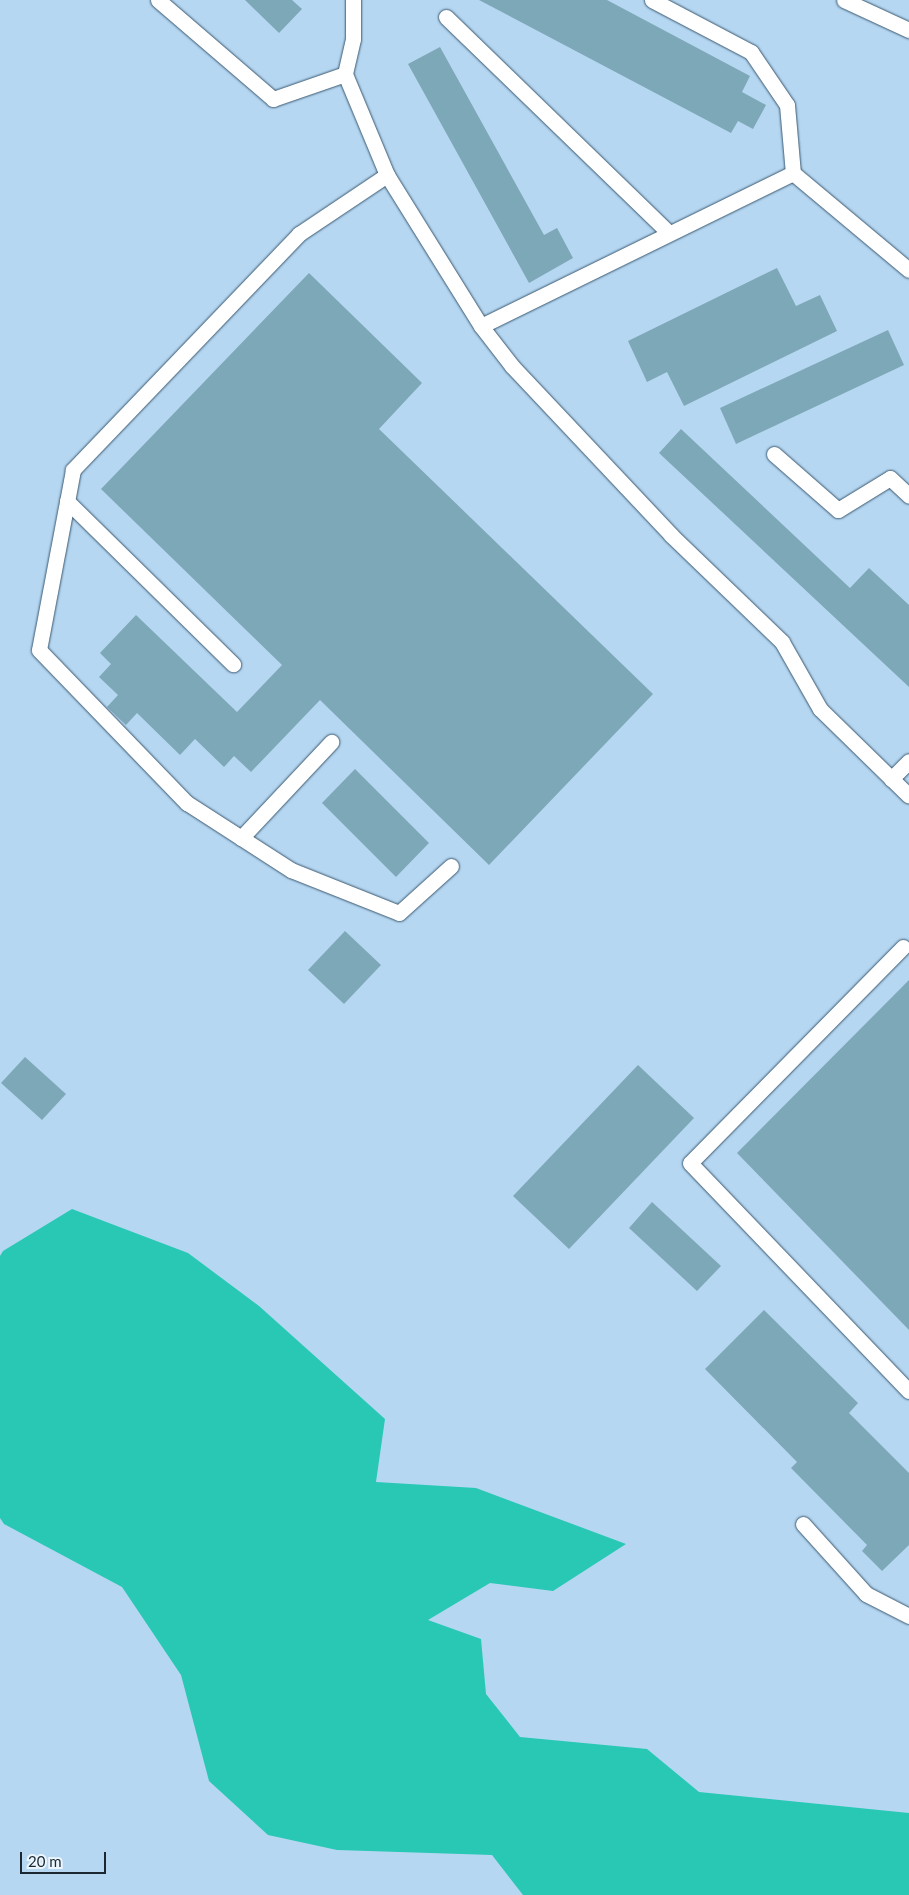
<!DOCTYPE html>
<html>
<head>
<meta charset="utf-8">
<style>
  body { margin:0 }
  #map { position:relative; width:909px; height:1895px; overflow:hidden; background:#b6d7f2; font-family:Lato,sans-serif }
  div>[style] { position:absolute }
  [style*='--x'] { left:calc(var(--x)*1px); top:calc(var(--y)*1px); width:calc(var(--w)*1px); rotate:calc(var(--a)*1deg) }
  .water>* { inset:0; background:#28c8b5 }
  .building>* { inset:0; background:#7da8b8 }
  .roads { filter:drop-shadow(0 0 1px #3a586f) drop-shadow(0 0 1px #3a586f) }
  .lane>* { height:15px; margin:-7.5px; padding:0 7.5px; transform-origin:7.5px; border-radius:7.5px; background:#fff }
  span { translate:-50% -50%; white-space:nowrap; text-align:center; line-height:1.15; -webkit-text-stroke:4.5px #ebf5fd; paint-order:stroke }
  .scale { position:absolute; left:20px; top:1852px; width:86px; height:22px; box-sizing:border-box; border:2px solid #1b2832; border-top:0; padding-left:6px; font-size:15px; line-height:18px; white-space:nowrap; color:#1b2832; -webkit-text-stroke:4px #ebf5fd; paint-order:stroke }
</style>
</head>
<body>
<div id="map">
  <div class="water">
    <div style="clip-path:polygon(72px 1209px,188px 1253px,259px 1306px,385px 1419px,376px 1482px,476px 1488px,626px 1544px,553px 1591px,490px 1583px,428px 1620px,481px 1639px,486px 1694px,520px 1737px,647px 1749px,699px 1792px,909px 1813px,909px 1895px,523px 1895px,492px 1855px,337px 1850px,268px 1835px,209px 1781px,181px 1675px,122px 1587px,4px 1524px,0 1518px,0 1256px,3px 1251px)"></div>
  </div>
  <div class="building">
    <div style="clip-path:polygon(245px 0,292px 0,302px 9px,279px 33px)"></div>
    <div style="clip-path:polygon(479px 0,607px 0,750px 76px,742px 92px,766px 105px,753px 129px,738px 121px,731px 133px)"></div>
    <div style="clip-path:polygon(440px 47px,544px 235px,557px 228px,573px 258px,529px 283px,408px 64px)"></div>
    <div style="clip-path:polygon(777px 268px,796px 306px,820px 295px,837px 331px,684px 406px,667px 372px,647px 382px,628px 341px)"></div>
    <div style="clip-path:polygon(309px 273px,422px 383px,379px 429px,653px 694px,489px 865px,320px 700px,251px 772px,234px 756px,224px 767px,195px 739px,180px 755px,137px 713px,126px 725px,107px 707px,118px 695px,99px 677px,111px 664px,100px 653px,136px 615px,237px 712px,282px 665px,101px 489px)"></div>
    <div style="clip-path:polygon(888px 330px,904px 365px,736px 444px,720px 408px)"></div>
    <div style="clip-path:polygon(681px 429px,850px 588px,869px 568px,909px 605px,909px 687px,659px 453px)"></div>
    <div style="clip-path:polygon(355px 769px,429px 843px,396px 877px,322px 803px)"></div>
    <div style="clip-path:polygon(345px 931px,381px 965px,344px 1004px,308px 970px)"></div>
    <div style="clip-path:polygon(909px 980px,909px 1330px,737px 1153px)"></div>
    <div style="clip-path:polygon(25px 1057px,66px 1094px,42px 1120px,1px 1083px)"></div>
    <div style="clip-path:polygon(638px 1065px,694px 1118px,569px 1249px,513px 1196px)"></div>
    <div style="clip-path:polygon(652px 1202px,721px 1266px,697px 1291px,629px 1228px)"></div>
    <div style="clip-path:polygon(764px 1310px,858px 1403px,849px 1413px,909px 1473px,909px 1545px,882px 1571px,862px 1551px,867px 1545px,791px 1468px,797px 1462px,705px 1369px)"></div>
  </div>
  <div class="roads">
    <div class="lane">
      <div style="--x:158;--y:0;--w:152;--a:40.7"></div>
      <div style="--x:273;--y:99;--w:76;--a:-19.1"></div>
      <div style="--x:353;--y:0;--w:39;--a:90"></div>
      <div style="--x:353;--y:39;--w:36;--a:103"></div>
      <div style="--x:345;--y:74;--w:109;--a:67.4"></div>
      <div style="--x:387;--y:175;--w:178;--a:58.1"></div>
      <div style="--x:481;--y:326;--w:51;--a:52.2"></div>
      <div style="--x:512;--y:366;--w:232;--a:46.7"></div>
      <div style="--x:671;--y:535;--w:154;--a:43.9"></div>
      <div style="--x:782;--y:642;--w:77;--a:60.4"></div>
      <div style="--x:820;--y:709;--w:124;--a:44.3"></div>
      <div style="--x:652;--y:0;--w:112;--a:27.7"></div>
      <div style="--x:751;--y:52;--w:64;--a:55.8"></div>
      <div style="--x:787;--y:105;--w:68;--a:85"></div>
      <div style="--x:844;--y:0;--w:72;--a:24.8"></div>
      <div style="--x:446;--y:17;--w:310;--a:44.1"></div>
      <div style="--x:387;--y:175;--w:106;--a:146.2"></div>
      <div style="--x:299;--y:234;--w:327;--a:133.8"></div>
      <div style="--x:73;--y:470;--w:183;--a:100.7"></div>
      <div style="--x:39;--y:650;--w:213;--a:46"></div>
      <div style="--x:187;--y:803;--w:124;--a:32.8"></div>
      <div style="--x:291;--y:870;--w:116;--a:21.7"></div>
      <div style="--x:399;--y:913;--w:70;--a:-42.1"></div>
      <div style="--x:481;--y:326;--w:347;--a:-26.1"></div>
      <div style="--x:793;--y:173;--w:151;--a:39.9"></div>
      <div style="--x:774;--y:454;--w:85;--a:41.2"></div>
      <div style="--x:838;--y:510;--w:61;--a:-31.6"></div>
      <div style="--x:890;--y:478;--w:26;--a:43"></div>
      <div style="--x:67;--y:501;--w:233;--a:44.5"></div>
      <div style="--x:891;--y:779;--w:25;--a:-45"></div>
      <div style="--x:241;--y:838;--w:132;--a:-46.8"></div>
      <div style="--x:903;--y:947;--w:303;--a:134.6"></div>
      <div style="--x:690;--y:1163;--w:316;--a:46.2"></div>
      <div style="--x:803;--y:1524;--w:94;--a:48"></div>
      <div style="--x:866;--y:1594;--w:48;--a:27.1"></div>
    </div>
  </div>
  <div class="scale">20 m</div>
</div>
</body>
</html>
